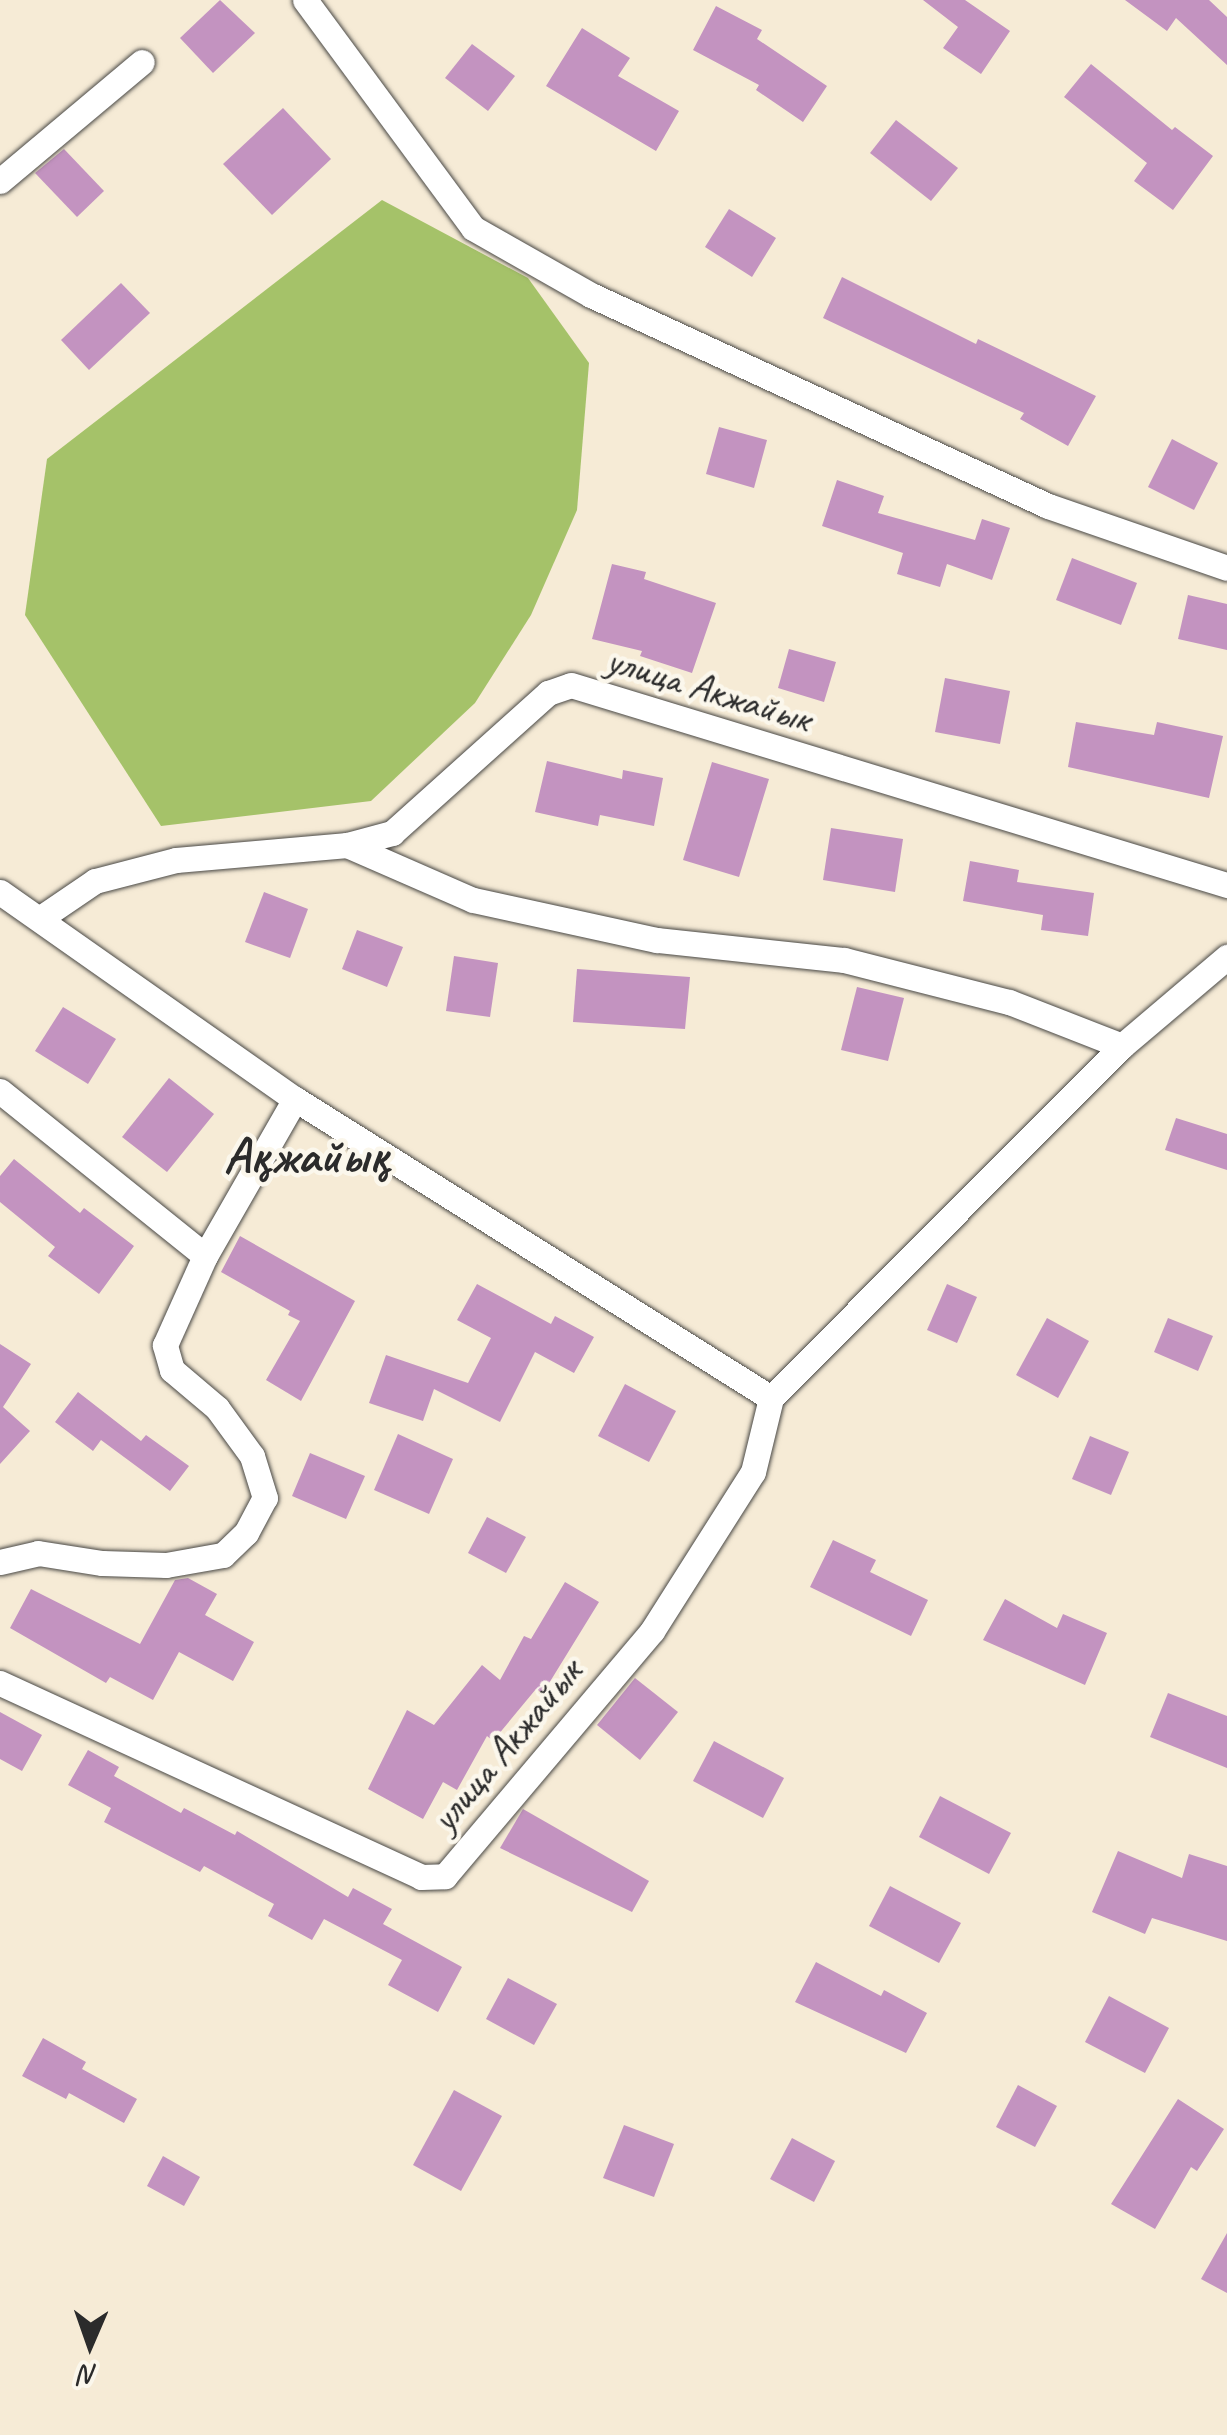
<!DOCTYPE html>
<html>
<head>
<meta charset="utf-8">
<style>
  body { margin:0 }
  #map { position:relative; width:1227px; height:2435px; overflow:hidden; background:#f6ebd6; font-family:Caveat,sans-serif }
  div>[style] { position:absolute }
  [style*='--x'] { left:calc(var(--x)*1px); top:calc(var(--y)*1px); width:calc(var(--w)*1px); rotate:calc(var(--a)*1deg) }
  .green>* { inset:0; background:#a5c269 }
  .building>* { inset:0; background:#c393c0 }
  .roads { filter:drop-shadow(0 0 2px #494845) drop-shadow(0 0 2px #494845) }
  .street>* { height:25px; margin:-12.5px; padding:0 12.5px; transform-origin:12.5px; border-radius:12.5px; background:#fff }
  span { translate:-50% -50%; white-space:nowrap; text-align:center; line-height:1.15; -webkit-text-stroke:9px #fbf7ec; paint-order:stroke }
  .street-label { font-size:40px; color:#2b2b2b }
  .district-label { font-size:50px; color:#2b2b2b; font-weight:700 }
  .north { position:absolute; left:40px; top:2295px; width:100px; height:100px; -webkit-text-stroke:8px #fbf7ec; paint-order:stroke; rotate:182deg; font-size:28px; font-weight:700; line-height:40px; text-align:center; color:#2b2b2b }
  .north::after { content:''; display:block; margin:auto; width:35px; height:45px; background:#2b2b2b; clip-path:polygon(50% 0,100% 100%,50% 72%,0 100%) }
</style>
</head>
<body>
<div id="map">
  <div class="green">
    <div style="clip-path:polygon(382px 200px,528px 278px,589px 363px,577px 510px,531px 615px,475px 703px,371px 801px,161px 826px,25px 615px,47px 459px)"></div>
  </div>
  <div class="building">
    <div style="clip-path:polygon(220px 0,255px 33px,213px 73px,180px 38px)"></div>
    <div style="clip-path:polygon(923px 0,965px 0,1010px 31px,981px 74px,943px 48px,958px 27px)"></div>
    <div style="clip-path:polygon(1125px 0,1209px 0,1227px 17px,1227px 65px,1176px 18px,1167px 31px)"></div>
    <div style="clip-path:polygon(716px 6px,762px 30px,757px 39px,827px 86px,803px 122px,756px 90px,759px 85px,693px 50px)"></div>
    <div style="clip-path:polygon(582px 28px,630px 58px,618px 76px,679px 111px,656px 151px,546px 86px)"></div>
    <div style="clip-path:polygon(472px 44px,515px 76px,488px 111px,445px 78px)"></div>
    <div style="clip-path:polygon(1091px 64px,1172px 130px,1175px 127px,1213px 156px,1173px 210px,1134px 181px,1147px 163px,1064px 97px)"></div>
    <div style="clip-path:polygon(283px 108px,331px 159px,272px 215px,223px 164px)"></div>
    <div style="clip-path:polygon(896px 120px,958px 168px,931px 201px,870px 153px)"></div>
    <div style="clip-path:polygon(64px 149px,104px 191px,77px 217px,35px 173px)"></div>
    <div style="clip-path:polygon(729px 209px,776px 238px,752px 277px,705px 247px)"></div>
    <div style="clip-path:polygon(842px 277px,976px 344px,978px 339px,1096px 396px,1068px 446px,1020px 419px,1024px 413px,823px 318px)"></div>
    <div style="clip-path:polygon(121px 283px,150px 313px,89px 370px,61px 340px)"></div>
    <div style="clip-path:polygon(719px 427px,767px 440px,754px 488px,706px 474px)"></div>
    <div style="clip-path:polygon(1172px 439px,1218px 463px,1194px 510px,1148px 487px)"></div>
    <div style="clip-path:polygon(837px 480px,884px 496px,878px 513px,975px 540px,982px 519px,1010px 528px,992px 580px,947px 564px,940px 587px,897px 574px,903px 553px,822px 526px)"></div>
    <div style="clip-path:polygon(1072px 558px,1137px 583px,1121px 625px,1056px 600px)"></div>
    <div style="clip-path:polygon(612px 564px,646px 572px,644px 579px,716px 603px,692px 673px,640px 656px,642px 651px,592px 639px)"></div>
    <div style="clip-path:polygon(1188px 595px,1227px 604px,1227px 650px,1178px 639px)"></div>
    <div style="clip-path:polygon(789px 649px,836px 662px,824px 702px,778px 688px)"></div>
    <div style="clip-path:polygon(945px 678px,1010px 691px,1000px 744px,935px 732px)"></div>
    <div style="clip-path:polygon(1076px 722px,1154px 735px,1157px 722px,1223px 736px,1209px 798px,1068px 767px)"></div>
    <div style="clip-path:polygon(547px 761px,622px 779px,623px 770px,663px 778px,654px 826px,600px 815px,598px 826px,535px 812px)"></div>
    <div style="clip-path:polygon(712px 762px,769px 779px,739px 877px,683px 860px)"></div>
    <div style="clip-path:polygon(831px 828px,903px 839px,895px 892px,823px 880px)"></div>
    <div style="clip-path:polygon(970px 861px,1019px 870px,1017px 882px,1094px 893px,1088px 936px,1041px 930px,1043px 915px,963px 901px)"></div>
    <div style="clip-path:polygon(264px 892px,308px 909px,290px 958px,245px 942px)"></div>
    <div style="clip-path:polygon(357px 930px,403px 947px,387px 987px,342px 969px)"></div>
    <div style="clip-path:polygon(454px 956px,498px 963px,490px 1017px,446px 1011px)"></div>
    <div style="clip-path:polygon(577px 969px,690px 977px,685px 1029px,573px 1022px)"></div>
    <div style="clip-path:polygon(857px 987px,904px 998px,888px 1061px,841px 1050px)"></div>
    <div style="clip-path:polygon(63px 1007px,116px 1039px,88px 1084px,35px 1051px)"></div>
    <div style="clip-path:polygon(169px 1078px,214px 1114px,167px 1172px,122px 1137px)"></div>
    <div style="clip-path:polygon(1176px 1118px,1227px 1134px,1227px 1170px,1165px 1150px)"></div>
    <div style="clip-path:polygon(14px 1159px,80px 1213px,84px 1208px,134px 1246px,99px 1294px,48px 1256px,55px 1247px,0 1202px,0 1176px)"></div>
    <div style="clip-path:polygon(240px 1236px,355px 1301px,301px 1401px,266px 1380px,300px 1321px,288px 1315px,290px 1311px,221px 1272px)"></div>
    <div style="clip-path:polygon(477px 1284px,551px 1324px,555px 1316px,594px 1337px,574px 1373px,535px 1352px,500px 1422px,434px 1389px,423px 1421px,369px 1403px,386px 1355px,468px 1383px,491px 1338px,457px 1320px)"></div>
    <div style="clip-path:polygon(947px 1284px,977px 1297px,957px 1343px,927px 1330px)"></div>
    <div style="clip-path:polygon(1047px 1318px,1089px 1341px,1058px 1398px,1016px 1375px)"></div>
    <div style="clip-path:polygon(1168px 1318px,1213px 1336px,1198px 1371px,1154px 1352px)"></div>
    <div style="clip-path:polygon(0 1344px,31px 1364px,3px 1407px,30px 1431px,0 1464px)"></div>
    <div style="clip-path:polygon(625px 1384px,676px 1411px,649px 1462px,598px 1436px)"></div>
    <div style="clip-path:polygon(78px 1392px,141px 1441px,146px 1435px,189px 1466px,170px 1491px,101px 1440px,93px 1451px,55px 1422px)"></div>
    <div style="clip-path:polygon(398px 1434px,453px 1459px,429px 1514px,374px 1490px)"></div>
    <div style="clip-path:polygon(1090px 1436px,1129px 1452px,1111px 1495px,1072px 1479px)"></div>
    <div style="clip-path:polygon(310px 1453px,365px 1476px,346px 1519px,292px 1496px)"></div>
    <div style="clip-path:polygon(487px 1517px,526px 1537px,506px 1573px,468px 1553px)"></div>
    <div style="clip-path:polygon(833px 1540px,876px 1560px,870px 1572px,928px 1600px,911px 1636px,810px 1587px)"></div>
    <div style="clip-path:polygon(188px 1578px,217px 1594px,205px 1615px,254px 1642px,233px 1681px,179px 1652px,153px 1700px,110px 1677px,106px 1683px,10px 1628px,31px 1589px,140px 1644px,175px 1580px)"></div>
    <div style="clip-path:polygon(565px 1582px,599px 1602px,543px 1693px,536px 1689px,493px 1741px,487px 1736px,457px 1790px,443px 1782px,423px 1819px,368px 1789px,407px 1710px,434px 1725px,482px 1665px,500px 1680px,524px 1636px,531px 1639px)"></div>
    <div style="clip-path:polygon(1005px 1599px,1057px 1628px,1063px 1614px,1107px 1633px,1085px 1685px,983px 1640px)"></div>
    <div style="clip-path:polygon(635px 1678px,678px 1712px,640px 1760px,597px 1725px)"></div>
    <div style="clip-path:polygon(1168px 1693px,1227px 1716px,1227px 1768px,1150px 1737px)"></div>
    <div style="clip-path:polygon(0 1712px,42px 1735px,22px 1771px,0 1759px)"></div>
    <div style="clip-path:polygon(714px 1741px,784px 1778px,763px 1818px,693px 1781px)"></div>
    <div style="clip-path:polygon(88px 1750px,119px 1767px,114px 1776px,181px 1813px,184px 1808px,235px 1835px,237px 1831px,348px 1897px,353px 1888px,392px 1909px,383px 1924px,462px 1967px,438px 2012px,388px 1985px,402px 1960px,324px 1919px,312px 1940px,268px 1916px,274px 1904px,204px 1866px,200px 1872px,104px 1822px,111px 1808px,68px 1785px)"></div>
    <div style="clip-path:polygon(940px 1796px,1011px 1833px,989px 1874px,919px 1837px)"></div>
    <div style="clip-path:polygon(523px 1809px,649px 1881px,632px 1912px,500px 1848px)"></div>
    <div style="clip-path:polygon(1118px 1851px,1182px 1878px,1189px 1854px,1227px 1866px,1227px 1941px,1152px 1918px,1145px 1934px,1092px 1912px)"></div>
    <div style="clip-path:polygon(890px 1886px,961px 1923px,939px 1963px,869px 1926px)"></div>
    <div style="clip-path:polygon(816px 1962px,881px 1996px,884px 1990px,927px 2013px,906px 2053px,795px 2002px)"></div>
    <div style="clip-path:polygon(508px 1978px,557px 2004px,534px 2045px,486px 2019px)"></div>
    <div style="clip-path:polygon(1109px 1996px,1169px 2028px,1145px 2073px,1085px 2042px)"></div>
    <div style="clip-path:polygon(43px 2038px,86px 2062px,82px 2069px,137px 2099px,124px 2123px,69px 2093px,66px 2099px,22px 2076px)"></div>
    <div style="clip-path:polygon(1018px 2085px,1057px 2106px,1035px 2147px,996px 2127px)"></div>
    <div style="clip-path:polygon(454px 2090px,502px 2116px,461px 2191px,413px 2165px)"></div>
    <div style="clip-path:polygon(1178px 2099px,1224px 2129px,1197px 2171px,1191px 2167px,1155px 2229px,1111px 2204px)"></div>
    <div style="clip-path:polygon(624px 2125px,674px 2144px,654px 2197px,603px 2178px)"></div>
    <div style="clip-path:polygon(792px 2138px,835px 2161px,814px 2202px,770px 2179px)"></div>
    <div style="clip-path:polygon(163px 2156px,200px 2177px,184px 2206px,147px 2186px)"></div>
    <div style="clip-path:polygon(1227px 2233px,1227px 2293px,1201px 2279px)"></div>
  </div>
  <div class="roads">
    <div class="street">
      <div style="--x:305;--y:0;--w:283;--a:53.6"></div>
      <div style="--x:473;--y:228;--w:136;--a:29.6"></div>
      <div style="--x:591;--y:295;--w:503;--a:24.78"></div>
      <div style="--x:1048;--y:506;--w:189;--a:19.1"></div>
      <div style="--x:0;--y:181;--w:185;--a:-40"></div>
      <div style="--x:347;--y:845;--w:137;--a:23.6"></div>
      <div style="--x:473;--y:900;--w:188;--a:12.3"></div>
      <div style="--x:657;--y:940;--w:188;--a:6.1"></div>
      <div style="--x:844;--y:960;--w:170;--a:14.3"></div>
      <div style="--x:1009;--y:1002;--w:121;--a:21.3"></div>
      <div style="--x:0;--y:892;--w:360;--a:35.1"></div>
      <div style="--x:295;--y:1099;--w:562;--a:32.14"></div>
      <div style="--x:771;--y:1398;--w:497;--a:-45.1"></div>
      <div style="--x:1122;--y:1046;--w:138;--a:-40.3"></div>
      <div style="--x:42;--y:917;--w:64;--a:-34.2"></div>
      <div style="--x:95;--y:881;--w:84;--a:-14.5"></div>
      <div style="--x:176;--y:860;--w:172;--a:-5"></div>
      <div style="--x:347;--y:845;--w:47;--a:-14.9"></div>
      <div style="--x:392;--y:833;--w:210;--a:-41.9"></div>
      <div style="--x:548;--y:693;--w:24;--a:-19"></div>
      <div style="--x:571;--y:685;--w:686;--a:16.96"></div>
      <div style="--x:0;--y:1091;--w:263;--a:38.8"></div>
      <div style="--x:205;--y:1256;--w:181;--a:-60.2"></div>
      <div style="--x:0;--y:1562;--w:39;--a:-13"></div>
      <div style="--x:38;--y:1553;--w:65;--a:8.9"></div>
      <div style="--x:102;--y:1563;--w:64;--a:1.8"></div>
      <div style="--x:166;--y:1565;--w:58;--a:-10"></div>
      <div style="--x:223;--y:1555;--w:32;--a:-44"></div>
      <div style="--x:246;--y:1533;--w:40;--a:-62"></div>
      <div style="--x:265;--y:1498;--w:44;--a:-107.2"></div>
      <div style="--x:252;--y:1456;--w:59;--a:-126.1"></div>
      <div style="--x:217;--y:1408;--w:59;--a:-139.8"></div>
      <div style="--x:172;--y:1370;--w:26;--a:-106"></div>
      <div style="--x:165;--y:1345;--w:98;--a:-65.8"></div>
      <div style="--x:0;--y:1683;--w:464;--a:24.7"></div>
      <div style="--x:421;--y:1877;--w:24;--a:-2"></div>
      <div style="--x:445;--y:1876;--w:321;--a:-49.8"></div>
      <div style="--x:652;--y:1631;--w:188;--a:-57.6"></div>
      <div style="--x:753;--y:1472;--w:76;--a:-76.3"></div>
    </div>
  </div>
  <div class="street-label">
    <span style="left:709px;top:689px;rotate:17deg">улица Акжайык</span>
    <span style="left:506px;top:1745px;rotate:-50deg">улица Акжайык</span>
  </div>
  <div class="district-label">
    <span style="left:307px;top:1156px">Ақжайық</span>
  </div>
  <div class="north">N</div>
</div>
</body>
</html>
